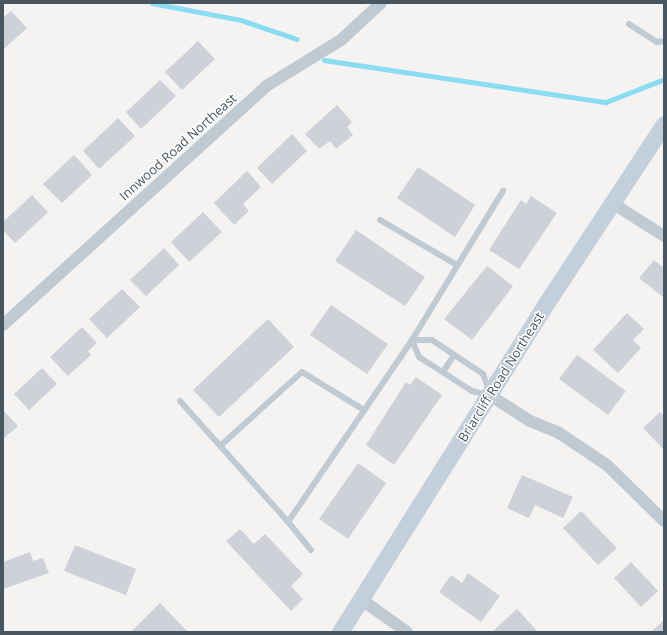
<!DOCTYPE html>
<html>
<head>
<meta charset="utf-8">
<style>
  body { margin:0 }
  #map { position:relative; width:667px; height:635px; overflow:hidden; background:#f5f2f2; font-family:"Open Sans",sans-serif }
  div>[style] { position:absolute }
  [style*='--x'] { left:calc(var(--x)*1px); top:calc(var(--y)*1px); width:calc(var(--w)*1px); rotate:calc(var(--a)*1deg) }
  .stream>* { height:4.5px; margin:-2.25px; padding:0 2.25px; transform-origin:2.25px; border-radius:2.25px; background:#8adcf3 }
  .building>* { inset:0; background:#ced1d8 }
  .lane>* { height:6px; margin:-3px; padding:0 3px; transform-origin:3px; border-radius:3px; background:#c0cad2 }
  .street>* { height:12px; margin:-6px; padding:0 6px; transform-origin:6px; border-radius:6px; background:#c0cad2 }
  .secondary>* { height:17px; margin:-8.5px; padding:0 8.5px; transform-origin:8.5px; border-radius:8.5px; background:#c4cfdc }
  span { translate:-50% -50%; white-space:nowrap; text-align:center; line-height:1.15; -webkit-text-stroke:3px #fff; paint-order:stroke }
  .street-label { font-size:13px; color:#485662 }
  .frame { position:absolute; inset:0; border:4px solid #485662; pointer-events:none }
</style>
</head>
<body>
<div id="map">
  <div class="stream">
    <div style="--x:152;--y:3;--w:91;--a:10.8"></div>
    <div style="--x:241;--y:20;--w:59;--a:18.7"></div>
    <div style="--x:324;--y:60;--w:285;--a:8.5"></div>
    <div style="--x:606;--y:102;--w:60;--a:-21.4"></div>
  </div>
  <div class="building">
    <div style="clip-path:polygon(11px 11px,27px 28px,3px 50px,3px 18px)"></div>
    <div style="clip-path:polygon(198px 41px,215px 59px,182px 90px,165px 72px)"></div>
    <div style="clip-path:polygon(160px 80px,176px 96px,141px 129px,126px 112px)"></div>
    <div style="clip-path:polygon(337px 105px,352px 122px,347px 127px,353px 135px,336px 149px,330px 141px,319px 149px,305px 134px)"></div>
    <div style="clip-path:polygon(118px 118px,135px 136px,99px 169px,83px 151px)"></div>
    <div style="clip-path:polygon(292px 134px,307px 151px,272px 184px,257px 168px)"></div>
    <div style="clip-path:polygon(74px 155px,92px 175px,62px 203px,43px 184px)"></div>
    <div style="clip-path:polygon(418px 167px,475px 205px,455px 237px,397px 198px)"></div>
    <div style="clip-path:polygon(247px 171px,261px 187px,243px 204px,249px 211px,234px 225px,214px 203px)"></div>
    <div style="clip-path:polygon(32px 195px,48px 212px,15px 243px,3px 230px,3px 222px)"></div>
    <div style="clip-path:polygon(531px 196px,557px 213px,519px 269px,489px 250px,521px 200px,526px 204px)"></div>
    <div style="clip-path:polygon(203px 212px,222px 232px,189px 262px,171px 242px)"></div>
    <div style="clip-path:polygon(356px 230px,425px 277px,405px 306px,335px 261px)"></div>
    <div style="clip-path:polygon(164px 248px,179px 265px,146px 296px,130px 280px)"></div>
    <div style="clip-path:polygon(654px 260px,664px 268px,664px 298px,639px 278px)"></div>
    <div style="clip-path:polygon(487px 266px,513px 286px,472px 340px,444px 319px)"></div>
    <div style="clip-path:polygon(122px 289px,140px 307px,107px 338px,89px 319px)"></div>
    <div style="clip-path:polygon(331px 305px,388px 344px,367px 374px,310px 335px)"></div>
    <div style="clip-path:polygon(627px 313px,644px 329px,633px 340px,641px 348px,618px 373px,593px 350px)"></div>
    <div style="clip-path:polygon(268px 319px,294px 347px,219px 417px,193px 390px)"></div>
    <div style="clip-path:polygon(82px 327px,97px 343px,88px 351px,91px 355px,68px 376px,50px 357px)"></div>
    <div style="clip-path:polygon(577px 355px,626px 391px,608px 415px,559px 379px)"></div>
    <div style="clip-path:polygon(42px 368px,57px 384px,29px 410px,14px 394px)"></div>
    <div style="clip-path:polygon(416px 377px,442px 395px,394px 465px,366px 445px,406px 382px,410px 385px)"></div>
    <div style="clip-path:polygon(3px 410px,18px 426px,3px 439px)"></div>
    <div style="clip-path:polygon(660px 412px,664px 416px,664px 450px,643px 428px)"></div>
    <div style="clip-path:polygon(358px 463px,386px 483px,348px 539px,319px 519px)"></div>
    <div style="clip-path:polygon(522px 475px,573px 497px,563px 518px,535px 505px,529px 518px,507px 508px)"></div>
    <div style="clip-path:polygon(581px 511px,617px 548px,598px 565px,563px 528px)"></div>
    <div style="clip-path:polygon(240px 529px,254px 544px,265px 534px,303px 574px,291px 586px,303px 599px,291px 611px,226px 541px)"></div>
    <div style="clip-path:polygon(75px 545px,136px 569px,126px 595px,64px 571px)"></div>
    <div style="clip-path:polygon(30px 552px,33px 561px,43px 558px,49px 573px,3px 589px,3px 562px)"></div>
    <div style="clip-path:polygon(631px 562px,658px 591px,641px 607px,614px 578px)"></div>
    <div style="clip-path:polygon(468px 573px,500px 596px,481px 622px,439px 592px,451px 575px,462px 583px)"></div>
    <div style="clip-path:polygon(160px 603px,188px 632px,131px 632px)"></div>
    <div style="clip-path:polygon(517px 609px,538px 632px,492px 632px)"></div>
    <div style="clip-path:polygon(664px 620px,664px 632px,651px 632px)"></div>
  </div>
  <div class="lane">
    <div style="--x:629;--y:24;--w:33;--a:33"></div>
    <div style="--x:657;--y:42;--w:7;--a:-8"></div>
    <div style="--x:380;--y:220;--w:89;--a:30.3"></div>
    <div style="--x:412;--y:340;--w:20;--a:0"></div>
    <div style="--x:432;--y:340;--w:61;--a:33.7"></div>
    <div style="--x:483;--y:374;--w:23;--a:70"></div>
    <div style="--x:491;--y:396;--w:20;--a:-165"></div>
    <div style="--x:472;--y:391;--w:63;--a:-147.3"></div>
    <div style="--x:419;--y:357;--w:18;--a:-112"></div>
    <div style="--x:443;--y:372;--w:20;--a:-57"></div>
    <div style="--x:180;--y:401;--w:162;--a:48.2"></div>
    <div style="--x:220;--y:446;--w:110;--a:-42.1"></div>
    <div style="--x:302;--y:372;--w:73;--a:31.5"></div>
    <div style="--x:311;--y:550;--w:36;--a:-129"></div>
    <div style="--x:288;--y:522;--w:220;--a:-55.7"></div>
    <div style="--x:412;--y:340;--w:175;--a:-58.6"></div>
  </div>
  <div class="street">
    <div style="--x:612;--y:203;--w:62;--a:32.4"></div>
    <div style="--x:3;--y:325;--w:358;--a:-42.2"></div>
    <div style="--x:268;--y:85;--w:86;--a:-31.7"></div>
    <div style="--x:341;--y:40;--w:54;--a:-42.8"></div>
    <div style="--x:491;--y:396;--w:46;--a:32.7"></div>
    <div style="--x:530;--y:421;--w:31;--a:22"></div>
    <div style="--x:559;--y:433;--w:58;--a:33.7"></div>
    <div style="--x:607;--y:465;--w:80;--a:44.5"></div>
    <div style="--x:362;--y:600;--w:55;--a:35.4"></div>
  </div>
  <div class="secondary">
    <div style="--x:340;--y:632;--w:393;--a:-57.9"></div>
    <div style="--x:549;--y:299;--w:209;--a:-56.7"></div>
  </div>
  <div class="street-label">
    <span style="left:178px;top:147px;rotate:-42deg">Innwood Road Northeast</span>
    <span style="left:501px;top:377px;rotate:-58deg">Briarcliff Road Northeast</span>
  </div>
  <div class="frame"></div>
</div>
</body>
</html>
